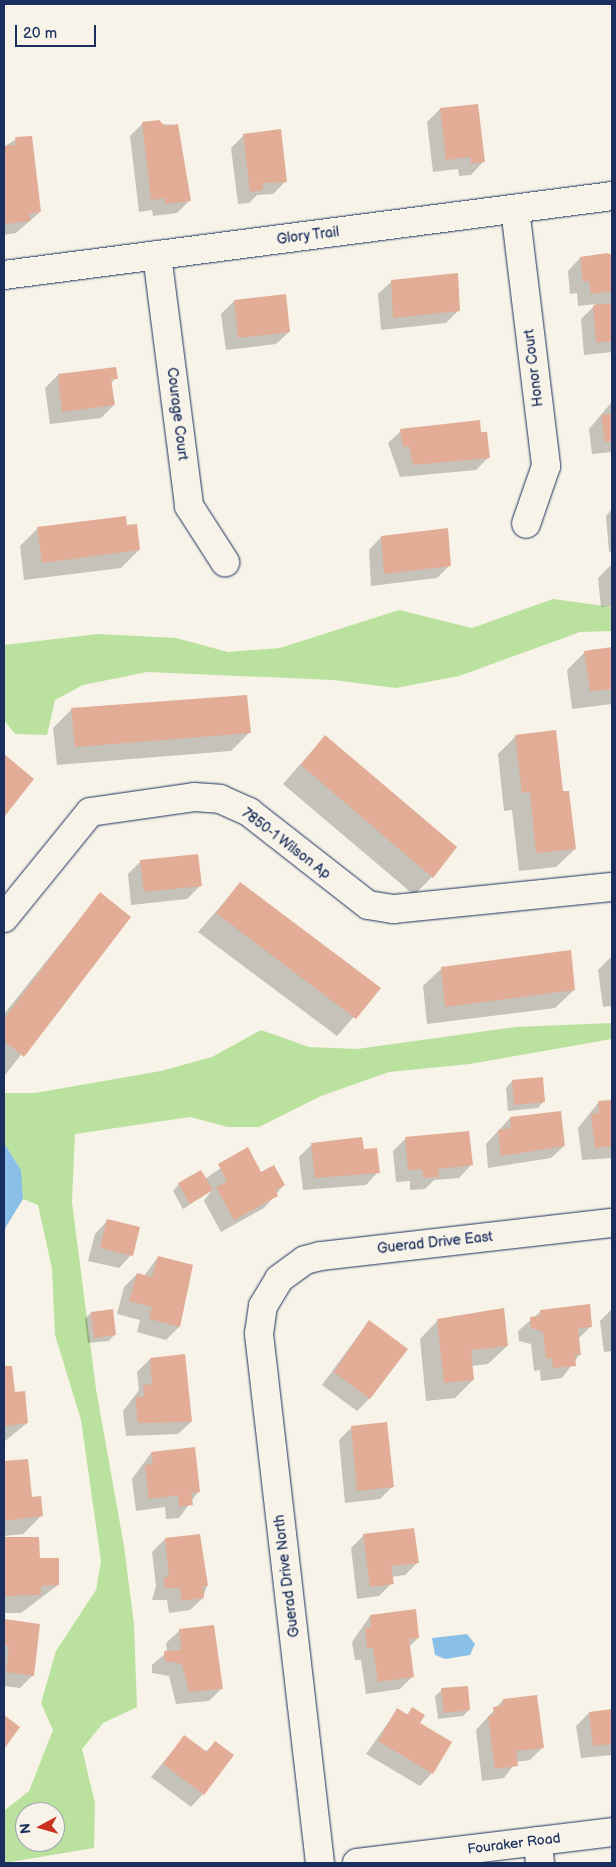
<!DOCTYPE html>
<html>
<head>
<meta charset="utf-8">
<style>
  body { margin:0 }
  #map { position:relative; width:616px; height:1867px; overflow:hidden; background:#f7f3e8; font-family:"Balsamiq Sans",sans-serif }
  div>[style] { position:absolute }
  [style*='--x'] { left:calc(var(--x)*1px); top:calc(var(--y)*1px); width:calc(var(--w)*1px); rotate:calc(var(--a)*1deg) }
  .green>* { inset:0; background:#bae29e }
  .water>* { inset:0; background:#8ac0e8 }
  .shadow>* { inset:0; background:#0003 }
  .building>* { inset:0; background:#e2ac97 }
  .roads { filter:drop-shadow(0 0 1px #1b2f5e) drop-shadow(0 0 1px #1b2f5e) }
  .street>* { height:28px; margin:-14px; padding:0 14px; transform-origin:14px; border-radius:14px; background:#f7f3e8 }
  .secondary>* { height:28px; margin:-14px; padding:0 14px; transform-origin:14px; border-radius:14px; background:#f7f3e8 }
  span { translate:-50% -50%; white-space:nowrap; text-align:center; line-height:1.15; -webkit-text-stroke:4.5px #f7f3e8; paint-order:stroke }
  .street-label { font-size:14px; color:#1b2f5e }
  .frame { position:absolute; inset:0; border:5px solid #1b2f5e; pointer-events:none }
  .north { position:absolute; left:15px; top:1802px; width:50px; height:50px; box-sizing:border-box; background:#f7f3e8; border:1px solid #9fa5b1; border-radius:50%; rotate:264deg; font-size:14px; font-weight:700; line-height:20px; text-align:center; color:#1b2f5e }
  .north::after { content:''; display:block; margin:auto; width:18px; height:22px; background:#c8321e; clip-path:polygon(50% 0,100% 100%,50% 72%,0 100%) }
  .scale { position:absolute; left:15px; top:25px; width:81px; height:22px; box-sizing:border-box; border:2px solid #1b2f5e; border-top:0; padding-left:6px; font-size:15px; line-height:18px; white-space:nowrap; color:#1b2f5e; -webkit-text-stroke:4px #f7f3e8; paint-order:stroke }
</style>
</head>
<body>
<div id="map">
  <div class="green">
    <div style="clip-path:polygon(553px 599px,612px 607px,612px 631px,580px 632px,459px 676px,396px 688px,333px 680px,147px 672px,83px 685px,55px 700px,47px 735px,15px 734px,4px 720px,4px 645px,98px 634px,176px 638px,228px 652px,280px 648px,399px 610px,472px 628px)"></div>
    <div style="clip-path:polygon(evenodd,612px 1023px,612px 1039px,470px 1064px,389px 1072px,321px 1096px,259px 1127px,228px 1127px,190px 1117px,75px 1134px,72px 1202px,96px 1389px,124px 1546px,134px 1624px,137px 1707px,103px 1723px,82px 1749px,95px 1803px,94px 1848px,4px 1863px,4px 1811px,29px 1791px,53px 1730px,41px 1703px,56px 1651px,96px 1590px,101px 1561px,81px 1420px,55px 1335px,52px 1269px,38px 1205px,23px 1199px,18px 1165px,4px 1143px,4px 1093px,35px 1093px,161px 1071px,212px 1057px,261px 1030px,309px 1047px,357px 1049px,516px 1027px,612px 1023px,25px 1812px,55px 1812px,55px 1842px,25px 1842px,25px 1812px)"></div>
  </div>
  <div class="water">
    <div style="clip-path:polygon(4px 1143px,21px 1170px,23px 1199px,4px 1230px)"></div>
    <div style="clip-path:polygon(467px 1634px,475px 1644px,470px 1655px,445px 1659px,435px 1655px,432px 1638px)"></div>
  </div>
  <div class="shadow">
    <div style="clip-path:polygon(477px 105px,483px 162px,471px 175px,459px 176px,458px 169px,433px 172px,427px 122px,440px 109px)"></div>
    <div style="clip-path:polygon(143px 123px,177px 125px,190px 200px,177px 213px,153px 216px,152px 210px,139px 212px,130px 136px)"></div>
    <div style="clip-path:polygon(244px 135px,286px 181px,273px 194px,257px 195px,249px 203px,238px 204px,231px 148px)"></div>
    <div style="clip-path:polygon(16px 139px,40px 212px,16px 233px,4px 235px,4px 147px)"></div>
    <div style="clip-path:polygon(612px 255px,612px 352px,584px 355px,581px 319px,596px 304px,578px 306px,577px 293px,570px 294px,568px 271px,580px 258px)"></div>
    <div style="clip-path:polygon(391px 282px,459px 310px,446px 323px,381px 330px,378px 294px)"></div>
    <div style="clip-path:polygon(234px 301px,289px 332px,276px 344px,226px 350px,221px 314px)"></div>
    <div style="clip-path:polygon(115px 368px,116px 378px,110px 384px,114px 405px,101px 418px,50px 424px,45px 388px,58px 375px)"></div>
    <div style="clip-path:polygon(611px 403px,612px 452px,592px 454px,589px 429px)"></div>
    <div style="clip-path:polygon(401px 431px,480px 434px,489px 457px,476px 470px,400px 477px,388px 443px)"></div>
    <div style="clip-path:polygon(612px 509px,612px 551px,609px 552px,606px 516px)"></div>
    <div style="clip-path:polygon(38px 528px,139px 550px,121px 568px,24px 580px,20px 546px)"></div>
    <div style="clip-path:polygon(381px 537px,450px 565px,437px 578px,371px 586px,369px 550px)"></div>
    <div style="clip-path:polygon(611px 565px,612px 606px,601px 607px,598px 578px)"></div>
    <div style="clip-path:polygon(612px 649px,612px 704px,572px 709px,567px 670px,585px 652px)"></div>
    <div style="clip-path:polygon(72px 709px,249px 733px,231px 751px,57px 765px,53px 728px)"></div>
    <div style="clip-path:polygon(325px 736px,432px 877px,414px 895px,283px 784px)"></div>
    <div style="clip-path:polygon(516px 736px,575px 849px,556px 867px,519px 871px,512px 810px,504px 811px,498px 754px)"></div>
    <div style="clip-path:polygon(4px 757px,32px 780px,4px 817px)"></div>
    <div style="clip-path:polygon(141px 861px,200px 886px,187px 899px,131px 905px,128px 874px)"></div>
    <div style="clip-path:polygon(240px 884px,379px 988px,337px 1036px,198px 932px)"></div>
    <div style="clip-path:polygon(100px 894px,129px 918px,5px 1075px,4px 1014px)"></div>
    <div style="clip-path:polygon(612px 956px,612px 1006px,603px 1007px,598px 970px)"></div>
    <div style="clip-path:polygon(442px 968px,574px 990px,555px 1008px,427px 1024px,423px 986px)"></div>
    <div style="clip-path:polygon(512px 1081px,544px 1101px,538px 1108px,508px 1111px,506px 1088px)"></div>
    <div style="clip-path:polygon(612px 1101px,612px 1158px,582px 1160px,578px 1128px,598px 1103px)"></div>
    <div style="clip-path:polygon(510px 1118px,564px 1146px,551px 1158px,488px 1168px,486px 1144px)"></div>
    <div style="clip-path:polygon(406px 1138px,471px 1165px,459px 1178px,434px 1180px,425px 1189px,410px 1190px,410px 1181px,396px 1182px,393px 1151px)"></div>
    <div style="clip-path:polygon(312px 1144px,378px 1172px,366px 1185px,303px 1190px,299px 1157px)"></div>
    <div style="clip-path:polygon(248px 1149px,261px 1173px,284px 1185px,264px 1208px,221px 1232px,204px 1201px,212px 1190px,183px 1209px,173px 1191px,179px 1184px,205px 1179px)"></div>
    <div style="clip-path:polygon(107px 1221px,131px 1255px,119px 1268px,88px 1261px,95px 1234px)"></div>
    <div style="clip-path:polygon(158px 1257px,192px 1266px,179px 1327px,166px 1340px,137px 1332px,140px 1320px,117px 1314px,124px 1287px,137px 1274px,144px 1276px)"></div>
    <div style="clip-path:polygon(503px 1309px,507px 1346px,488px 1364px,472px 1366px,473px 1380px,455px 1398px,426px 1401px,420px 1339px,438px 1320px)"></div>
    <div style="clip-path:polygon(612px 1309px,612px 1351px,604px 1352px,600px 1321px)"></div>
    <div style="clip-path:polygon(541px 1311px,591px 1326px,578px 1339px,580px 1354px,562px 1378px,541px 1381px,540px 1370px,534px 1371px,531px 1344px,519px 1341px,518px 1331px)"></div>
    <div style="clip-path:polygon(91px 1313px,115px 1334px,109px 1341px,88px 1343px,85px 1319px)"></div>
    <div style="clip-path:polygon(369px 1321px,370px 1398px,357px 1411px,322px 1385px)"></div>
    <div style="clip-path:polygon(150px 1359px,191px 1422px,178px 1434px,126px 1436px,123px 1411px,139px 1390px,137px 1372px)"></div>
    <div style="clip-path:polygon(11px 1367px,14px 1394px,27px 1423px,4px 1442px,4px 1368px)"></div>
    <div style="clip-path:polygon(352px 1427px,393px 1486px,380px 1499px,345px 1503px,339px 1440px)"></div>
    <div style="clip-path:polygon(151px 1453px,199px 1491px,179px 1518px,166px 1519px,165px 1507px,136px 1511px,132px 1479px)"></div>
    <div style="clip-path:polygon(27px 1460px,31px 1498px,41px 1516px,23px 1534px,4px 1536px,4px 1462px)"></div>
    <div style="clip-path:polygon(199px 1535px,207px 1585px,203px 1598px,190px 1610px,169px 1613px,167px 1600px,152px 1600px,156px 1586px,152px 1552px,165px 1539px)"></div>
    <div style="clip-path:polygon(364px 1535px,418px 1562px,405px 1575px,391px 1577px,392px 1583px,379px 1596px,357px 1599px,351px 1548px)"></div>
    <div style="clip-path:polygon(4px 1538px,38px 1538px,39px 1559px,58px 1585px,21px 1613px,4px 1613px)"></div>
    <div style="clip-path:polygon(370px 1616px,418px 1638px,409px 1647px,412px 1677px,400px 1689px,366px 1694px,361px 1660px,355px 1660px,352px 1642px)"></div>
    <div style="clip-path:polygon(4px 1621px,39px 1625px,33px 1675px,20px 1688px,4px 1686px)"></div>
    <div style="clip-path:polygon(179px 1631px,222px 1688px,209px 1701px,176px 1704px,169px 1676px,152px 1673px,152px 1665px,167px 1652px,166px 1643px)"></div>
    <div style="clip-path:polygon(442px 1690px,469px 1710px,463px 1716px,438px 1719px,435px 1696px)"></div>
    <div style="clip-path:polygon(503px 1700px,543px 1747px,530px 1760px,516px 1762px,504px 1778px,482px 1781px,476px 1730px)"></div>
    <div style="clip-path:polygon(412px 1709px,432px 1773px,420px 1786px,366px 1754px,397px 1710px,406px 1715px)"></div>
    <div style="clip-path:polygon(612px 1711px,612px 1755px,581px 1758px,576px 1726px,589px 1713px)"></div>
    <div style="clip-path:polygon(184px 1737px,205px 1752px,215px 1743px,203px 1794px,191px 1807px,151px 1777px)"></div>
  </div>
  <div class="building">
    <div style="clip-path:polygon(478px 104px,485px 162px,471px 164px,470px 157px,446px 160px,440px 108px)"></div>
    <div style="clip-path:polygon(159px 120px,165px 126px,178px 124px,191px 201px,165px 204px,165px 198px,151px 200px,142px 122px)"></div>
    <div style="clip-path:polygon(281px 129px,287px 182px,263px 183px,263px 190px,250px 192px,243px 134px)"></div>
    <div style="clip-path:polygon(32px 136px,41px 212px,29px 214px,31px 221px,5px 224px,4px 146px,16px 145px,15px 137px)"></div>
    <div style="clip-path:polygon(607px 253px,612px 255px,612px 291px,591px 294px,589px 281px,583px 282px,580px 257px)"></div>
    <div style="clip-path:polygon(458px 273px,460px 311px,393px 318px,391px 280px)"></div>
    <div style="clip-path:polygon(286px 294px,290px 332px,238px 338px,234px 300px)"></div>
    <div style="clip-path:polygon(612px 303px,612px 341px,596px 343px,593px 305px)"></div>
    <div style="clip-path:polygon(116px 367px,118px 379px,111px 379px,115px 405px,62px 412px,58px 374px)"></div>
    <div style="clip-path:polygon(612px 414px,612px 441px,605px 442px,601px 415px)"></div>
    <div style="clip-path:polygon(480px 420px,481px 432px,487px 432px,490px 458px,413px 465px,409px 446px,403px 447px,400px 429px)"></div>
    <div style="clip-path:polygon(126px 516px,127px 525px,137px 524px,140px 550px,42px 563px,37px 527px)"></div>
    <div style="clip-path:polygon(448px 528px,451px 566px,384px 574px,381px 536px)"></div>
    <div style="clip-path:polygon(612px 647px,612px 689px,590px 691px,584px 651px)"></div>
    <div style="clip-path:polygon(247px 695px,251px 733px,75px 747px,71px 708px)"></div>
    <div style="clip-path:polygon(556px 730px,563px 791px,569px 791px,576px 849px,536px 853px,530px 792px,522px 793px,515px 735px)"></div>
    <div style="clip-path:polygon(325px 735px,457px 847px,433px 878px,301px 765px)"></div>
    <div style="clip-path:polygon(4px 754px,34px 779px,4px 817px)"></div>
    <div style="clip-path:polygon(198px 854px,202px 886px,144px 892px,140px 860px)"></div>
    <div style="clip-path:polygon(240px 882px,381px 988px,356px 1019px,216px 913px)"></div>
    <div style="clip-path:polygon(100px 892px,131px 917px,24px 1057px,4px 1041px,4px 1019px)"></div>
    <div style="clip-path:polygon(571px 950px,575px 990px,445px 1007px,441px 967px)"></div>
    <div style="clip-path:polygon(543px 1077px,545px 1102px,514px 1105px,512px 1080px)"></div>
    <div style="clip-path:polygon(612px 1100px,612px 1146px,595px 1148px,591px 1114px,599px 1113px,598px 1101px)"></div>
    <div style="clip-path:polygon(561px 1111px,565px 1146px,501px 1156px,498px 1130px,511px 1128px,510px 1117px)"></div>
    <div style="clip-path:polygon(469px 1131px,473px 1165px,438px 1169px,439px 1177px,423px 1178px,422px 1169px,408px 1170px,405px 1137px)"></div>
    <div style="clip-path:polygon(362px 1137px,364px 1149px,377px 1148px,380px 1173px,315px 1178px,311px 1143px)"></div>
    <div style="clip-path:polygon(248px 1147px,261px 1172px,274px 1165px,285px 1185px,276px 1190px,278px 1196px,234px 1220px,216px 1187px,227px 1182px,218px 1164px)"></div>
    <div style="clip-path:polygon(201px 1170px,213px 1190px,190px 1204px,178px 1183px)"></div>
    <div style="clip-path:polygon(107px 1219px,140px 1227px,133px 1256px,100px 1248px)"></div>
    <div style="clip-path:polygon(158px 1256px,193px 1265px,180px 1327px,149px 1319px,152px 1307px,129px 1301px,137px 1273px,152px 1277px)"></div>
    <div style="clip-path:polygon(590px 1304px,592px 1327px,578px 1328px,581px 1355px,575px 1355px,576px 1366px,553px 1368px,552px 1358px,546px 1359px,543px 1332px,531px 1328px,530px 1317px,541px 1316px,540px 1310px)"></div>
    <div style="clip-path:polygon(504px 1308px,508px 1346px,471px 1350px,474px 1380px,444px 1383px,437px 1319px)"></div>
    <div style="clip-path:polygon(113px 1309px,116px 1335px,94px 1338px,91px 1312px)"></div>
    <div style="clip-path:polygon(369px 1320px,408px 1349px,370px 1399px,334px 1372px)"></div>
    <div style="clip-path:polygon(185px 1354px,192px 1422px,138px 1423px,135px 1397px,144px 1396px,143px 1385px,152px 1384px,150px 1358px)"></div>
    <div style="clip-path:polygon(4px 1366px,12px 1366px,15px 1392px,25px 1391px,28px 1423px,4px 1426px)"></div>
    <div style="clip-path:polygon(387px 1422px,394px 1487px,357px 1491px,351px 1426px)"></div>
    <div style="clip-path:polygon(195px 1447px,200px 1492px,191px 1493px,193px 1505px,179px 1507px,178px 1495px,149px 1499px,145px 1465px,153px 1464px,151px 1452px)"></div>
    <div style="clip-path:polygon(28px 1459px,32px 1497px,41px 1496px,43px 1516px,4px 1521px,4px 1461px)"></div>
    <div style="clip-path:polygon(414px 1528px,419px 1563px,391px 1566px,394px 1584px,370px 1587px,363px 1534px)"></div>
    <div style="clip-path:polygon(200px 1534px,208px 1586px,203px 1586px,204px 1598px,181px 1601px,180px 1588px,165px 1588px,164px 1577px,169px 1577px,165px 1538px)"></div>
    <div style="clip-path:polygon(4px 1537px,39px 1537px,40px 1558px,59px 1558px,59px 1585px,41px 1586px,41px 1595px,4px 1596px)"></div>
    <div style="clip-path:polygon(416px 1609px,419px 1638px,409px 1639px,414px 1677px,378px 1682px,373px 1648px,367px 1648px,365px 1628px,371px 1627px,370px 1615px)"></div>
    <div style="clip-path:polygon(4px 1619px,40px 1624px,34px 1676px,6px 1672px,9px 1646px,4px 1645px)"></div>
    <div style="clip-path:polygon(214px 1625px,223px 1689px,189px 1692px,182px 1664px,165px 1661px,164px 1651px,181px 1650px,179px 1629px)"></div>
    <div style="clip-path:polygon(468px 1686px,470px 1710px,444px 1713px,441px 1688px)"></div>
    <div style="clip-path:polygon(537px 1695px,544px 1748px,516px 1751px,518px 1766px,495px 1769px,488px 1716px,494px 1715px,493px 1707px,503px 1705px,503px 1699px)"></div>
    <div style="clip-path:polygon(412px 1707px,425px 1715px,420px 1723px,452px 1742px,433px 1774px,378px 1741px,397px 1708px,408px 1715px)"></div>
    <div style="clip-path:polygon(612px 1709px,612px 1744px,593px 1746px,589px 1712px)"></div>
    <div style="clip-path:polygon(4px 1715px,20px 1727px,4px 1749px)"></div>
    <div style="clip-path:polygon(184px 1735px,207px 1752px,215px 1741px,234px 1755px,204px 1795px,163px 1764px)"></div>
  </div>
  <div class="roads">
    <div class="street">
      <div style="--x:515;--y:209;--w:259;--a:83.1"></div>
      <div style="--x:546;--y:466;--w:61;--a:109"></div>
      <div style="--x:157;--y:255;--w:253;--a:82.7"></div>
      <div style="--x:189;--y:506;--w:67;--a:57.3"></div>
      <div style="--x:4;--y:275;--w:613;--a:-7.4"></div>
      <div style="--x:4;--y:918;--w:136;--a:-50.9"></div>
      <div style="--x:90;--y:812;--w:105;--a:-8.2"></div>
      <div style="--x:194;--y:797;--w:26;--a:4"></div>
      <div style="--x:220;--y:799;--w:32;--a:24"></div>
      <div style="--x:249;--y:812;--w:151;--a:38"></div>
      <div style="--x:368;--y:905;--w:26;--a:9"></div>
      <div style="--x:394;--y:909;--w:219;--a:-5.8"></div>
      <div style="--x:538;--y:1841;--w:22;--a:85"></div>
      <div style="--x:320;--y:1863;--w:533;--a:-96.58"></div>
      <div style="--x:259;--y:1334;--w:28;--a:-82"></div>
      <div style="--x:263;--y:1306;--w:31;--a:-59"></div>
      <div style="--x:279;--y:1279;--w:32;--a:-36"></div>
      <div style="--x:305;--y:1260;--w:16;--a:-14"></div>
      <div style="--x:321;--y:1256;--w:293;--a:-6.5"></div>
    </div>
    <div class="secondary">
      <div style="--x:357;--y:1863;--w:257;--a:-6.9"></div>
    </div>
  </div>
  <div class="street-label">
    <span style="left:308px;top:236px;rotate:-7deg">Glory Trail</span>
    <span style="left:534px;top:368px;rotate:-97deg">Honor Court</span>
    <span style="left:177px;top:414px;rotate:83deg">Courage Court</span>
    <span style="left:286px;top:844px;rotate:37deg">7850-1 Wilson Ap</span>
    <span style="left:435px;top:1243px;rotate:-6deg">Guerad Drive East</span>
    <span style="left:287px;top:1576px;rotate:-97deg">Guerad Drive North</span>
    <span style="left:514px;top:1844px;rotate:-7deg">Fouraker Road</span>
  </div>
  <div class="frame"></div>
  <div class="north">N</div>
  <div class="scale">20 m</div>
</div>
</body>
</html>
